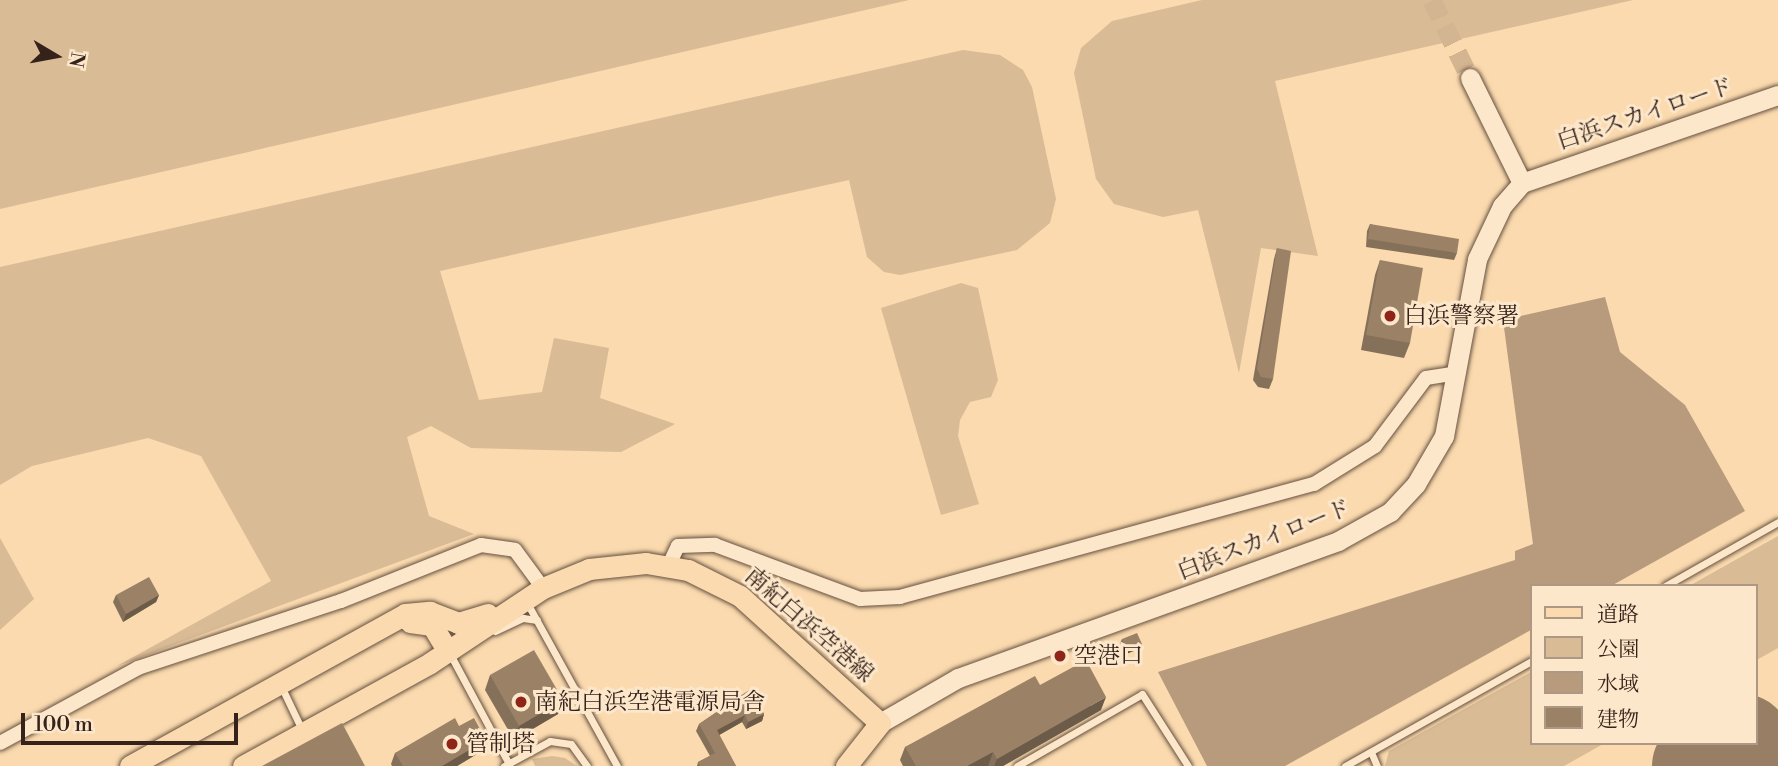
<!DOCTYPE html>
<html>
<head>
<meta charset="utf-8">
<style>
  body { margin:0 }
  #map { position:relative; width:1778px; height:766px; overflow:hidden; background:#fadaae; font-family:"Libre Bodoni","Noto Serif JP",serif }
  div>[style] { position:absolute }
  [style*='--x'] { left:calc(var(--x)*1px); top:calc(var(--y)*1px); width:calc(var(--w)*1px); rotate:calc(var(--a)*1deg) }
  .green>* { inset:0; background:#d9bb95 }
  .water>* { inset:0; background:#b79b7c }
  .runway>* { height:98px; margin:-49px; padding:0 49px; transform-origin:49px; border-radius:49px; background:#987e64 }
  .secondary-tunnel>* { height:19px; margin-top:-9.5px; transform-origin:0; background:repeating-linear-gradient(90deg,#d3b591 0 19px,transparent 0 29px) }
  .roads { filter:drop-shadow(0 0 2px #665040) drop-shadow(0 0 2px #665040) }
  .lane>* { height:7px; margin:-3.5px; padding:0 3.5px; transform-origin:3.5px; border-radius:3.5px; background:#fce7ca }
  .street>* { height:14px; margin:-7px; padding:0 7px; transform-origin:7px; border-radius:7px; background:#fce7ca }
  .secondary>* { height:19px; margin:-9.5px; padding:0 9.5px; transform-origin:9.5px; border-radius:9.5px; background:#fce7ca }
  .primary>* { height:21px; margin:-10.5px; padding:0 10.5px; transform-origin:10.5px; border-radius:10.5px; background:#fadaae }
  .wall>* { inset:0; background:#857059 }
  .shaded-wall>* { inset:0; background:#6c5b48 }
  .building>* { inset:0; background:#9b8267 }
  .dots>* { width:19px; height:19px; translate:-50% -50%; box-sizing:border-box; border:4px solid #fce7ca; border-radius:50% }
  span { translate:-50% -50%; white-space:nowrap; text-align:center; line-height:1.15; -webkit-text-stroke:6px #fce7ca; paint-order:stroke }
  .street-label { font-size:23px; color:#35221b }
  .poi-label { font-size:23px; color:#35221b }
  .left { translate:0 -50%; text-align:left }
  .legend { position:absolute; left:1530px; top:584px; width:228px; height:161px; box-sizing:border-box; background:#fce7ca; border:2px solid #ac9884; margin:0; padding:9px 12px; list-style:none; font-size:21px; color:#35221b }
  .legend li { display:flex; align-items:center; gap:14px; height:35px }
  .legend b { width:35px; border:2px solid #ac9884 }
  .north { position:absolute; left:21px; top:21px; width:70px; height:70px; -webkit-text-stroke:5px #fce7ca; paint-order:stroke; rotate:100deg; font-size:19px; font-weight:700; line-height:28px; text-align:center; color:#35221b }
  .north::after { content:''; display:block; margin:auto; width:24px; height:32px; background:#35221b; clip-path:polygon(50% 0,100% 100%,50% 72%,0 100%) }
  .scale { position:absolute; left:21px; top:713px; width:217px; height:32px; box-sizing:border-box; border:4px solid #35221b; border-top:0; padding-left:9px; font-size:21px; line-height:24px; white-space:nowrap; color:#35221b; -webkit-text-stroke:5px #fce7ca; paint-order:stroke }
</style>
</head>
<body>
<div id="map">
  <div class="green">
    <div style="clip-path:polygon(0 0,909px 0,0 209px)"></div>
    <div style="clip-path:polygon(1202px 0,1633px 0,1275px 81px,1318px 256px,1261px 248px,1239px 373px,1198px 210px,1163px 217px,1114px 204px,1096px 179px,1074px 73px,1081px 48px,1112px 21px)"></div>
    <div style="clip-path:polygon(963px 50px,1000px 55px,1023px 70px,1032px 87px,1056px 199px,1050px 223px,1017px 250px,900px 275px,884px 272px,867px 257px,849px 180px,440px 271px,479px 400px,542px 392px,554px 338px,609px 348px,600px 398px,675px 424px,621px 452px,471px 448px,431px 426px,407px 437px,429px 516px,474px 534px,117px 666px,271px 581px,201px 456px,148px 438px,32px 466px,0 485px,0 267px)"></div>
    <div style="clip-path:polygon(961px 283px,978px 288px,998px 380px,991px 397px,970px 402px,960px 420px,958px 436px,979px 504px,941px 515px,881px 308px)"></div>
    <div style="clip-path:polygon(1778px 536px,1778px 648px,1755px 661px,1755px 586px,1689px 586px)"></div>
    <div style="clip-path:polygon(0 538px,34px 599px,0 630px)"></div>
    <div style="clip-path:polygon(1531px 672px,1531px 743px,1605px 743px,1564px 766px,1385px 766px,1389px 751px)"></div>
    <div style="clip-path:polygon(552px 756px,565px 758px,577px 766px,535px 766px,532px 759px)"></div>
  </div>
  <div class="water">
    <div style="clip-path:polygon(1605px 297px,1620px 352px,1685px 405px,1745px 511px,1611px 586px,1531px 586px,1531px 630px,1285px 766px,1207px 766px,1158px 672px,1515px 560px,1515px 551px,1533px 544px,1503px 320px)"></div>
  </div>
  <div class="runway">
    <div style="--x:1701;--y:766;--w:47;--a:-29.3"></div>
  </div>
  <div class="secondary-tunnel">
    <div style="--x:1432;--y:0;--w:87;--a:64"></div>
  </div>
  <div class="roads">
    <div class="lane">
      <div style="--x:1665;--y:586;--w:130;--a:-29.5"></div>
      <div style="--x:526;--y:601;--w:188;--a:61.1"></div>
      <div style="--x:495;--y:631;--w:31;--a:-25"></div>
      <div style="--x:523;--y:618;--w:14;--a:8"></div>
      <div style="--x:450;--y:654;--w:125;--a:61.8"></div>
      <div style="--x:281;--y:686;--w:51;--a:64.4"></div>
      <div style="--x:1371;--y:752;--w:15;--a:67"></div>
      <div style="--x:504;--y:766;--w:52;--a:-28.5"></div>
      <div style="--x:550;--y:741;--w:21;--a:8"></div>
      <div style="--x:571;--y:744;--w:27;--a:54"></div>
      <div style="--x:1017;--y:766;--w:144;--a:-29.9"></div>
      <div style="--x:1142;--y:694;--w:85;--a:57.4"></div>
      <div style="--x:1345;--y:766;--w:214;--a:-29.4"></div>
    </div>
    <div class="street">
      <div style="--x:669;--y:565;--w:21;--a:-65"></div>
      <div style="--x:678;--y:546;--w:37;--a:-2"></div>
      <div style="--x:715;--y:545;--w:155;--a:20.4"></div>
      <div style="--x:860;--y:599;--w:40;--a:-2.9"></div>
      <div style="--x:900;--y:597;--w:429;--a:-15.3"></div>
      <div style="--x:1314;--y:484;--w:72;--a:-31.9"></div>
      <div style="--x:1375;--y:446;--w:85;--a:-53.1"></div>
      <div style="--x:1426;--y:378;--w:33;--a:-9"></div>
      <div style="--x:0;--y:743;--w:157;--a:-28.5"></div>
      <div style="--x:138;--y:668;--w:214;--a:-18.3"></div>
      <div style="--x:341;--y:601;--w:151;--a:-21.8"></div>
      <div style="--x:481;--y:545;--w:34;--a:8"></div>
      <div style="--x:515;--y:550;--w:47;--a:53.6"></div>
    </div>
    <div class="secondary">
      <div style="--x:1470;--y:78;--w:117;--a:63.7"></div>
      <div style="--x:880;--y:723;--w:90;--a:-30"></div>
      <div style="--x:958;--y:678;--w:404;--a:-19.8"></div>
      <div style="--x:1338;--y:541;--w:60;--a:-29.1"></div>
      <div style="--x:1390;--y:512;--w:38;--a:-47"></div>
      <div style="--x:1416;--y:484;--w:56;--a:-59.7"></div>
      <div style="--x:1444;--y:436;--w:180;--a:-79.4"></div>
      <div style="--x:1477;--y:259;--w:59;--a:-64.7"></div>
      <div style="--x:1502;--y:206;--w:30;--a:-49"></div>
      <div style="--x:1522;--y:183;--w:271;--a:-19"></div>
    </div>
    <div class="primary">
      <div style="--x:410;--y:622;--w:22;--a:8"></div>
      <div style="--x:432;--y:625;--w:31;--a:59"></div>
      <div style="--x:130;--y:766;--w:314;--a:-28.9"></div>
      <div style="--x:405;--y:614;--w:25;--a:-5"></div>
      <div style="--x:430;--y:612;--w:30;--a:21"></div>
      <div style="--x:458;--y:623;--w:31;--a:-17"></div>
      <div style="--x:243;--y:766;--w:213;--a:-28.8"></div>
      <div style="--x:430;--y:663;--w:136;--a:-33.6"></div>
      <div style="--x:543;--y:588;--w:50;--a:-22.4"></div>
      <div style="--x:589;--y:569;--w:57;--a:-6"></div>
      <div style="--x:646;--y:563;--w:43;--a:9.5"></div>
      <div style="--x:688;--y:570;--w:58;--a:26.6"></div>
      <div style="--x:740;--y:596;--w:189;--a:42.2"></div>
      <div style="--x:880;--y:723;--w:55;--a:128.3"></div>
    </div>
  </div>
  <div class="wall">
    <div style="clip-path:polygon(1370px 224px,1457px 253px,1454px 260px,1366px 247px,1367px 231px)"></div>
    <div style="clip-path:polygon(1277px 248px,1273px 379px,1269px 389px,1258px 387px,1253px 380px,1274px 259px)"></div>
    <div style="clip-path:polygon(1380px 260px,1410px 343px,1404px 358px,1361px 350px,1375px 275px)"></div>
    <div style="clip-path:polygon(116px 595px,159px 595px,156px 602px,123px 622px,113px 602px)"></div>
    <div style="clip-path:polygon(1122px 639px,1141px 648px,1126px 654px,1120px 643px)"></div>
    <div style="clip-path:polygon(490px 675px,563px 700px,558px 714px,514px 740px,485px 690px)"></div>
    <div style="clip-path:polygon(1040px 685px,1101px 710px,1003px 766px,903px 766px,900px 760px,905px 747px)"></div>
    <div style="clip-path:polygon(751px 689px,764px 714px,762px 721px,746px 729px,742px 722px,719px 735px,736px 766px,697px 766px,698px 762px,710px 756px,696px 731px,699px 724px)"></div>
    <div style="clip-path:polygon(459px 726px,486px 740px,482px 751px,457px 766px,392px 766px,391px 764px,395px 753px)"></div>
  </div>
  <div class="shaded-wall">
    <div style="clip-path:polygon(159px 595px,156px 602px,123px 622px,126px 614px)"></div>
    <div style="clip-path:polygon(1142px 644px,1141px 648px,1126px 654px,1127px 650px)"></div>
    <div style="clip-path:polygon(1106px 697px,1101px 710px,1003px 766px,994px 766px,997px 759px)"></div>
    <div style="clip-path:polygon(563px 700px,558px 714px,514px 740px,519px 726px)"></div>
    <div style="clip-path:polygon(764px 714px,762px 721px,746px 729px,748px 722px)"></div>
    <div style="clip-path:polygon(745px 715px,742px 722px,714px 738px,717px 730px)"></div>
    <div style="clip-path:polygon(486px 740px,482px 751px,457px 766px,442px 766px)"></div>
    <div style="clip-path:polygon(993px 752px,988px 766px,967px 766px)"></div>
  </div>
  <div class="building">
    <div style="clip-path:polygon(1370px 224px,1459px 239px,1457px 253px,1368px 239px)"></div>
    <div style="clip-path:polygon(1277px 248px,1291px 251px,1273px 379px,1261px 377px,1257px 369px)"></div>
    <div style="clip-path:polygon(1380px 260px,1423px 268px,1410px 343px,1366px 335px)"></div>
    <div style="clip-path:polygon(149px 577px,159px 595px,126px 614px,116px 595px)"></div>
    <div style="clip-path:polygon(1137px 633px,1142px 644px,1127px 650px,1122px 639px)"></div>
    <div style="clip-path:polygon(534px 650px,563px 700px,519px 726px,490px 675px)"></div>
    <div style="clip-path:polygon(1086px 660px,1106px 697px,997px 759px,993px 752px,967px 766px,916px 766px,905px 747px,1035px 676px,1040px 685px)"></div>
    <div style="clip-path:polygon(751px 689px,764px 714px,748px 722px,745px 715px,717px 730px,736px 766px,700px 766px,698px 762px,715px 753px,699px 724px)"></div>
    <div style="clip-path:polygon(455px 718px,459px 726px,474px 718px,486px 740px,442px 766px,403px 766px,395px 753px)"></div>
    <div style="clip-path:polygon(342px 723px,365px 766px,262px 766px)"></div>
  </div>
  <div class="dots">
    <div style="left:1390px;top:316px;background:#8f2418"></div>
    <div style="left:1060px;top:656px;background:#8f2418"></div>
    <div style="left:521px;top:702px;background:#8f2418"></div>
    <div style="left:452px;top:744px;background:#8f2418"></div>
  </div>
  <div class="street-label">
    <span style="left:1645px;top:114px;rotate:-18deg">白浜スカイロード</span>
    <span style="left:1264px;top:540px;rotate:-21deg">白浜スカイロード</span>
    <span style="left:809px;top:625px;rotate:41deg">南紀白浜空港線</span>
  </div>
  <div class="poi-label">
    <span class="left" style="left:1404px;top:316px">白浜警察署</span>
    <span class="left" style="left:1074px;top:656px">空港口</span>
    <span class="left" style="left:535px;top:702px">南紀白浜空港電源局舎</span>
    <span class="left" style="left:466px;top:744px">管制塔</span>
  </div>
  <ul class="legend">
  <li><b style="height:9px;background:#fadaae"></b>道路</li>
  <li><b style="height:19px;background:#d9bb95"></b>公園</li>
  <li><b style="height:19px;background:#b79b7c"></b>水域</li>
  <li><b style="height:19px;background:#9b8267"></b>建物</li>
  </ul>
  <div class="north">N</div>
  <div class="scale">100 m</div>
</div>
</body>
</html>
